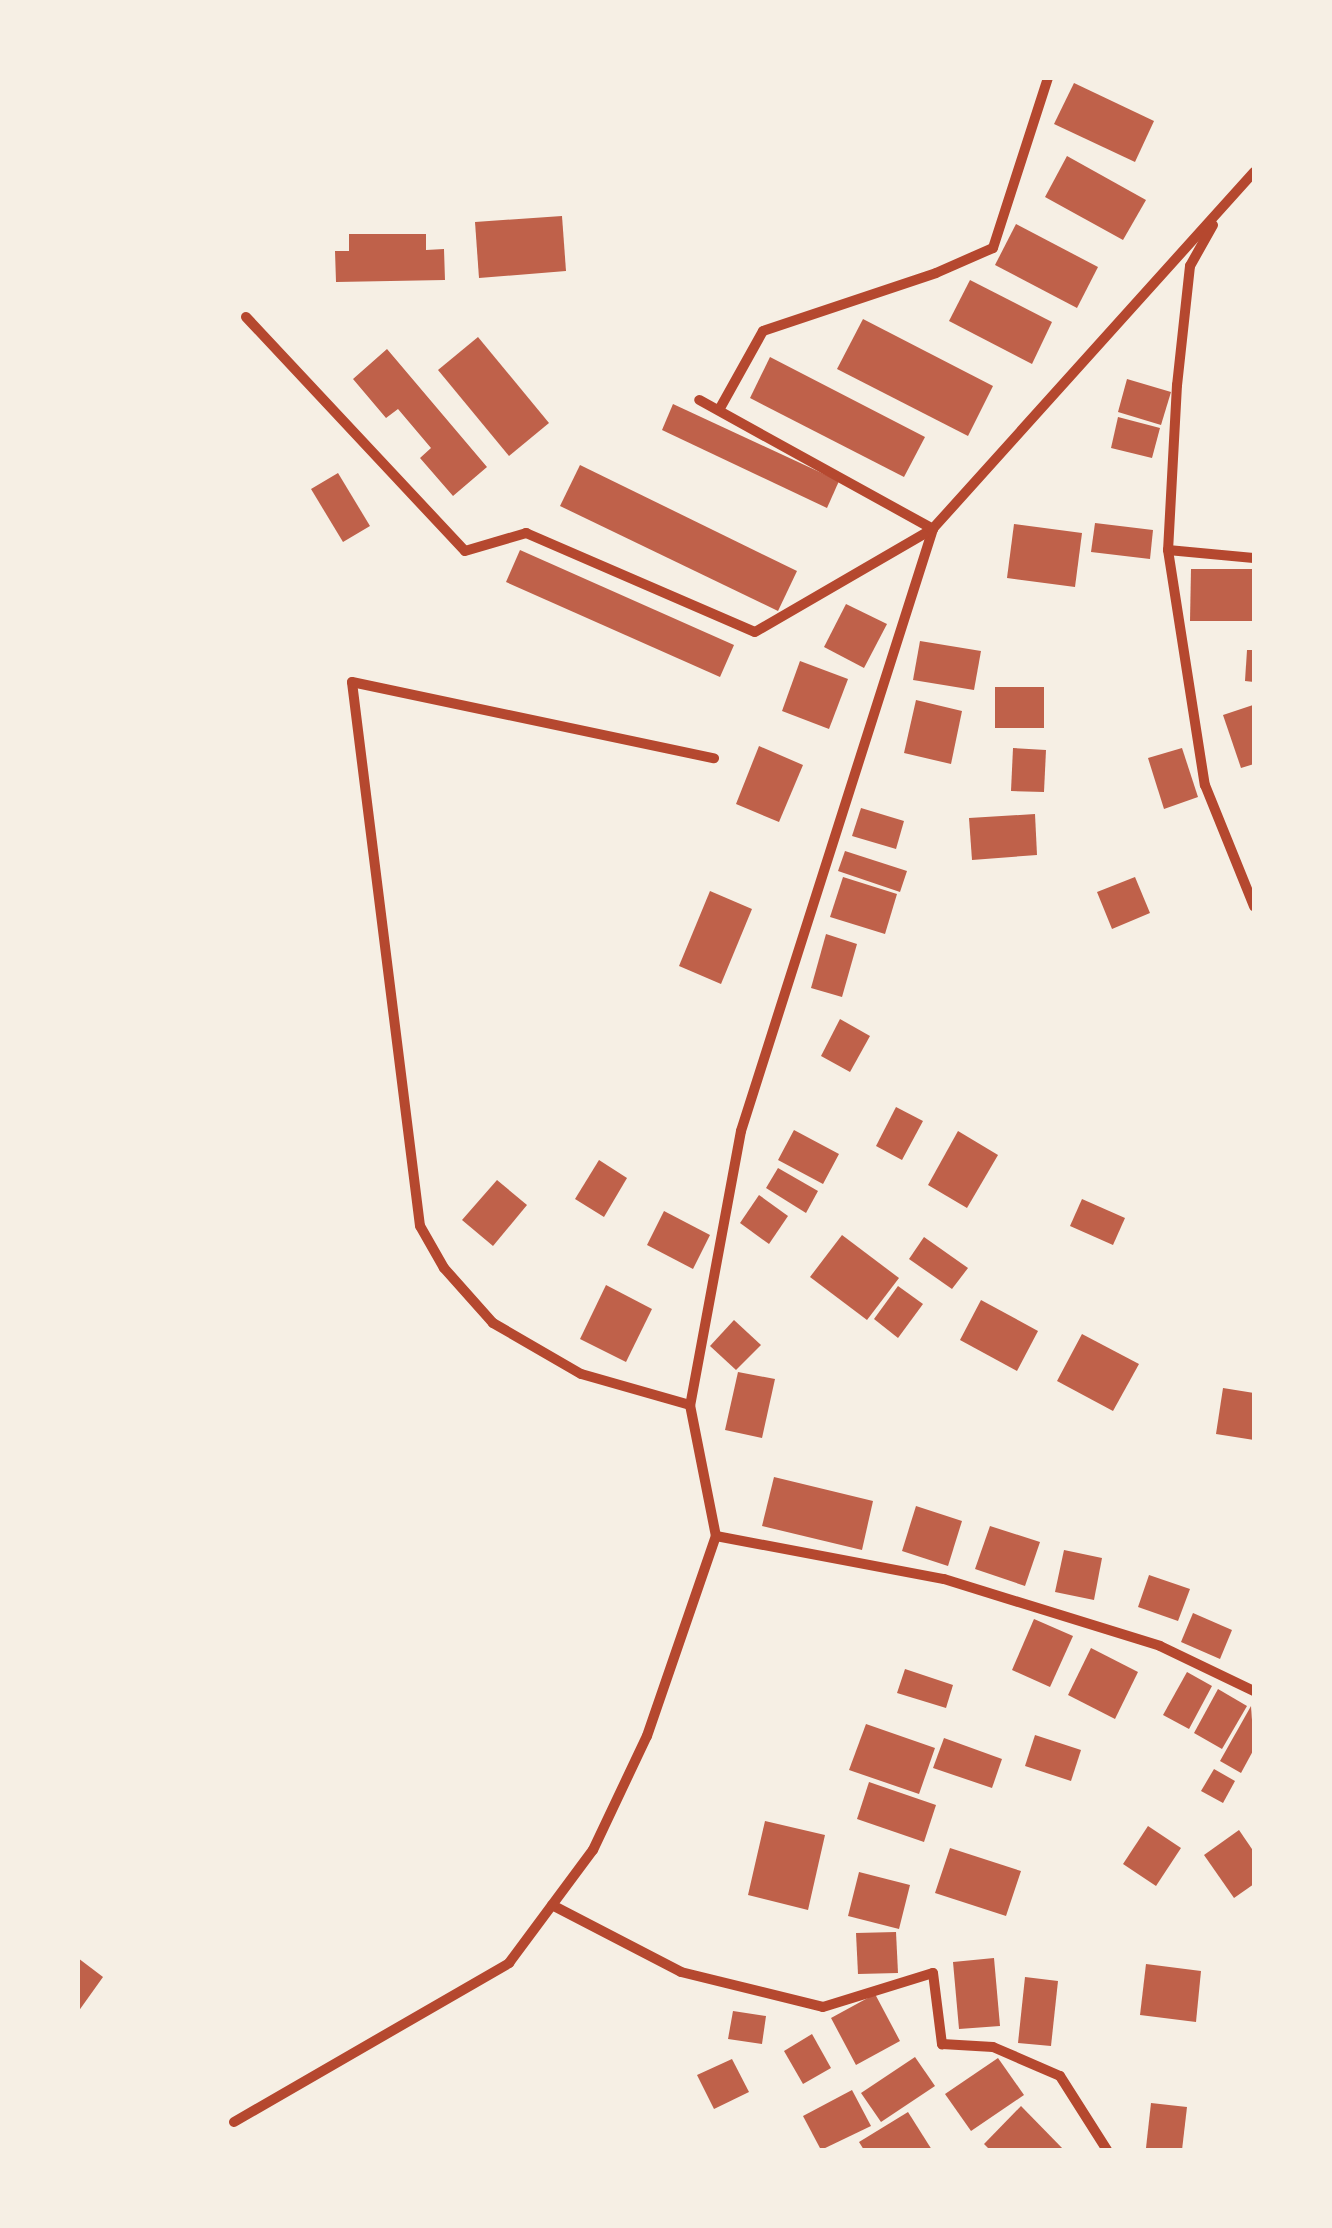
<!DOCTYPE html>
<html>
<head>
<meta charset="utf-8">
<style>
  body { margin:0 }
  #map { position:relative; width:1332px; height:2228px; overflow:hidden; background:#f6efe4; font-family:"Fira Sans Condensed",sans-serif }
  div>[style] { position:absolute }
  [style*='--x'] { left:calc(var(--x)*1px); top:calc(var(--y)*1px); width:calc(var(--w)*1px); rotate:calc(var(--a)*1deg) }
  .building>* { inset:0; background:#bf614a }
  .minor>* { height:10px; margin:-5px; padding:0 5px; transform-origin:5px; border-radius:5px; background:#b5482f }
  span { translate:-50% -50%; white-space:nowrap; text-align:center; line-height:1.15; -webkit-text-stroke:8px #f6efe4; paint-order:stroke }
  .frame { position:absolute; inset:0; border:80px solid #f6efe4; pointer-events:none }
</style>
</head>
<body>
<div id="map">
  <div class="building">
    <div style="clip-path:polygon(1074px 83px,1154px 121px,1135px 162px,1054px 124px)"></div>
    <div style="clip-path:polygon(1067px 156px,1146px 200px,1123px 240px,1045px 197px)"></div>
    <div style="clip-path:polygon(562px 216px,566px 271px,479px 278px,475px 222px)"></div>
    <div style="clip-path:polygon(1016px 224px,1098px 267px,1077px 308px,995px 265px)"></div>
    <div style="clip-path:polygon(349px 234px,426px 234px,426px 250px,444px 249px,445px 280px,336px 282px,335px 251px,349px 251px)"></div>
    <div style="clip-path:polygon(970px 280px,1052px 322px,1032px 364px,949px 321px)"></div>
    <div style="clip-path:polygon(863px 319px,993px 386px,968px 436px,837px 369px)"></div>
    <div style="clip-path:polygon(478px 337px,549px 423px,509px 456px,438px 370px)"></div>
    <div style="clip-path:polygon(387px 349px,487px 467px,453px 496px,420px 458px,431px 448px,398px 409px,386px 418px,353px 379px)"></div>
    <div style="clip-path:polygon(770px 357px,925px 437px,904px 477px,750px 398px)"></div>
    <div style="clip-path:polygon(1127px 379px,1171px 392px,1161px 425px,1118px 412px)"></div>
    <div style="clip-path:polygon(673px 404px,839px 481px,827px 508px,662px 430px)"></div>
    <div style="clip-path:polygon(1118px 417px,1160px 428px,1152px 458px,1111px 448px)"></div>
    <div style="clip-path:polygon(580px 465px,797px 571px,778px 611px,560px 506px)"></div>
    <div style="clip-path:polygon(338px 473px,370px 526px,343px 542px,311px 489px)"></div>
    <div style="clip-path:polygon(1095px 523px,1153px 530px,1150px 559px,1091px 552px)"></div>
    <div style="clip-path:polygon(1014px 524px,1082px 533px,1075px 587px,1007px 578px)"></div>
    <div style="clip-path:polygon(520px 550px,734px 645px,720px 677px,506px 582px)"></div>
    <div style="clip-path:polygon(1191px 569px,1254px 569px,1254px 621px,1190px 621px)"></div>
    <div style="clip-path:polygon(846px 604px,887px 624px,864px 668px,824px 647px)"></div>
    <div style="clip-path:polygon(920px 641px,981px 651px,974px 690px,913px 680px)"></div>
    <div style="clip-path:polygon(1247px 650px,1254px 650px,1254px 682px,1245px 681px)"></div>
    <div style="clip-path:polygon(800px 661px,848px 679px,829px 729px,782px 711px)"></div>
    <div style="clip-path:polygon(995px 687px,1044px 687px,1044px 728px,995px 728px)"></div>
    <div style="clip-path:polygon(916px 700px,962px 711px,951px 764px,904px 753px)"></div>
    <div style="clip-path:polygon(1253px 705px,1254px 764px,1241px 768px,1223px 715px)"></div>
    <div style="clip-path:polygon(759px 746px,803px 765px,779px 822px,736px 804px)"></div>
    <div style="clip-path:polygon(1013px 748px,1046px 750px,1044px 792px,1011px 791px)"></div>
    <div style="clip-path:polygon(1182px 748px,1198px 797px,1164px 809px,1148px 758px)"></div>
    <div style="clip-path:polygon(861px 808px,904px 821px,896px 849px,852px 836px)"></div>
    <div style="clip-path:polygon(1035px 814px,1037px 855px,972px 860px,969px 818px)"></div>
    <div style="clip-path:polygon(845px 851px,907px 871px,900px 892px,838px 871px)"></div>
    <div style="clip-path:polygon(843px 877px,897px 894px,885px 934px,830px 917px)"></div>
    <div style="clip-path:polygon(1135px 877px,1150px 913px,1112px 929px,1097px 892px)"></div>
    <div style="clip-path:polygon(710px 891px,752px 909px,721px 984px,679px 966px)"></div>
    <div style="clip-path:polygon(826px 934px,857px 944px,842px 997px,811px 988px)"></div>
    <div style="clip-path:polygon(840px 1019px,870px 1036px,850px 1072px,821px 1056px)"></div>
    <div style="clip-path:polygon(896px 1107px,923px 1121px,902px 1160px,876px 1146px)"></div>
    <div style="clip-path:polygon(794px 1130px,839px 1154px,823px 1184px,778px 1160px)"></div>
    <div style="clip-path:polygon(958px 1131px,998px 1155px,967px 1208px,928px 1185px)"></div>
    <div style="clip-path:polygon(599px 1160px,627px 1178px,604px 1217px,575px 1199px)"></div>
    <div style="clip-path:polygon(778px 1168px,818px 1191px,806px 1213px,766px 1188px)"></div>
    <div style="clip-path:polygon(497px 1180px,527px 1205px,493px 1246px,462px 1220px)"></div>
    <div style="clip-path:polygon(759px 1195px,788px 1216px,769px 1244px,740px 1223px)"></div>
    <div style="clip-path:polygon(1082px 1199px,1125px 1218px,1113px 1245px,1070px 1226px)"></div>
    <div style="clip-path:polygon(664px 1211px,710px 1235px,693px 1269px,647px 1245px)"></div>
    <div style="clip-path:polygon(842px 1235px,899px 1278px,867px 1320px,810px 1277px)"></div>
    <div style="clip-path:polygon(924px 1237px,968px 1268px,952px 1289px,909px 1259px)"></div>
    <div style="clip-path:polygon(606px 1285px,652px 1309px,626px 1362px,580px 1339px)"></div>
    <div style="clip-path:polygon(898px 1286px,923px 1304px,898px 1338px,874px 1319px)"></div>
    <div style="clip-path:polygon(981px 1300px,1038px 1331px,1017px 1371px,960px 1340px)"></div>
    <div style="clip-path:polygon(734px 1320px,761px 1345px,736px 1370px,710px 1346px)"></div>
    <div style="clip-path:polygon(1082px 1334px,1139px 1364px,1113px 1411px,1057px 1381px)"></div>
    <div style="clip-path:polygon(738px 1372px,775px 1379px,762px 1438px,725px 1430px)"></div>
    <div style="clip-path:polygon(1223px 1388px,1254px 1393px,1254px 1440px,1216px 1434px)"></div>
    <div style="clip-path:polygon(774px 1477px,873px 1501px,862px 1550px,762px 1526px)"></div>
    <div style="clip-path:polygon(916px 1506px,962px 1521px,948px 1566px,902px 1551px)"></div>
    <div style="clip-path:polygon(990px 1526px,1040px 1542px,1025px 1586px,975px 1569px)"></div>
    <div style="clip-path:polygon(1064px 1550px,1102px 1558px,1094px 1600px,1055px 1592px)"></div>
    <div style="clip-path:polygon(1149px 1575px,1190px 1589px,1178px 1621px,1138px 1607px)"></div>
    <div style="clip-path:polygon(1193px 1613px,1232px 1630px,1220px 1659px,1181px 1642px)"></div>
    <div style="clip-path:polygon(1034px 1619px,1073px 1636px,1050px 1687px,1012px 1670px)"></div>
    <div style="clip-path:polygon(1091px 1648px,1138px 1672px,1115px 1719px,1068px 1695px)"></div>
    <div style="clip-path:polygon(905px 1669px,953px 1685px,946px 1708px,897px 1693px)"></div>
    <div style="clip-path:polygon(1187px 1672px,1212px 1686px,1189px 1729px,1163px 1715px)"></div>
    <div style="clip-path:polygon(1218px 1689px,1247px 1706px,1222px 1749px,1194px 1733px)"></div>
    <div style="clip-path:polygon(1251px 1706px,1254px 1749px,1241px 1773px,1220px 1761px)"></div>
    <div style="clip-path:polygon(866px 1724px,935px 1748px,919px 1794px,849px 1770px)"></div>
    <div style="clip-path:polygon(1035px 1735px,1081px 1750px,1071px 1781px,1025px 1766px)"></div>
    <div style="clip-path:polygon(944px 1738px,1002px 1759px,992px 1788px,933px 1768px)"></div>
    <div style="clip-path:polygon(1214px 1769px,1235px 1781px,1223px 1803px,1201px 1791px)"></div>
    <div style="clip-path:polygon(869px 1782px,936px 1805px,924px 1842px,857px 1819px)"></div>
    <div style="clip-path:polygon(765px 1821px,825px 1835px,808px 1910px,748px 1895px)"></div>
    <div style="clip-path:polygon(1148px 1826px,1181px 1848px,1156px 1886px,1123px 1864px)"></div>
    <div style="clip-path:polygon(1239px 1830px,1254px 1852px,1254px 1884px,1234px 1898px,1204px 1855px)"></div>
    <div style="clip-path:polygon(950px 1848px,1021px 1871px,1006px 1916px,935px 1893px)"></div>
    <div style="clip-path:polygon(859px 1872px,910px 1885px,899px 1929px,848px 1916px)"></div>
    <div style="clip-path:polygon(896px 1932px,898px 1973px,858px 1974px,856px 1933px)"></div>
    <div style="clip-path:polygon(78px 1958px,103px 1977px,78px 2012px)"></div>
    <div style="clip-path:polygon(994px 1958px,1000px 2026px,959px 2029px,953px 1962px)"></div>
    <div style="clip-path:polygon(1146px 1964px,1201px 1971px,1196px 2022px,1140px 2015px)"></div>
    <div style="clip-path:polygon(1025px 1977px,1058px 1981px,1051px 2046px,1018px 2043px)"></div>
    <div style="clip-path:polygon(875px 1994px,900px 2041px,856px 2065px,831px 2018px)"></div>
    <div style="clip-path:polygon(733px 2011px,766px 2016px,762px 2044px,728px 2039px)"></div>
    <div style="clip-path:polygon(812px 2034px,831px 2068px,803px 2084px,784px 2051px)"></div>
    <div style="clip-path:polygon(915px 2057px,935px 2086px,881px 2122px,861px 2093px)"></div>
    <div style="clip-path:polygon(998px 2058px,1024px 2095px,971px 2131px,945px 2094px)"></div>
    <div style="clip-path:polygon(732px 2059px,749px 2092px,714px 2109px,697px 2075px)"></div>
    <div style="clip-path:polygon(852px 2090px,871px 2126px,821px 2150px,803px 2116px)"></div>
    <div style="clip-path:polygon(1151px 2103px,1187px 2107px,1182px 2150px,1146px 2148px)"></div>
    <div style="clip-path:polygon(1021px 2106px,1064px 2150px,990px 2150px,984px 2144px)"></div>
    <div style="clip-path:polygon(908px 2112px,932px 2150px,864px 2150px,859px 2142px)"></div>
  </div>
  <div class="minor">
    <div style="--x:1254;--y:172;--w:480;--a:132"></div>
    <div style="--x:933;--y:529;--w:632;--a:107.69"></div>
    <div style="--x:741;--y:1131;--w:279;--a:100.5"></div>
    <div style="--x:690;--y:1405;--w:134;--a:78.8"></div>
    <div style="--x:716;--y:1536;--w:232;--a:10.7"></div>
    <div style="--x:944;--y:1579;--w:226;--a:17.2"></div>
    <div style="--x:1160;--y:1646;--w:104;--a:25.6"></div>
    <div style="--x:1213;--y:225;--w:47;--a:119.3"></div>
    <div style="--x:1190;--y:266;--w:120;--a:96.2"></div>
    <div style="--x:1177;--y:385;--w:165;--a:93.1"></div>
    <div style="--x:1168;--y:550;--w:238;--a:81.1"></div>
    <div style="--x:1205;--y:785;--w:131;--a:68"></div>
    <div style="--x:246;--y:317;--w:320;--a:46.9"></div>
    <div style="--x:465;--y:551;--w:64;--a:-16.4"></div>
    <div style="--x:526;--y:533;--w:249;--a:23.4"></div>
    <div style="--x:755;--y:632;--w:206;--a:-30.1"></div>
    <div style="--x:933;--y:529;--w:267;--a:-151.1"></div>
    <div style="--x:719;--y:410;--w:90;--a:-60.9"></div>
    <div style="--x:763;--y:331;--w:182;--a:-18.5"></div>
    <div style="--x:936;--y:273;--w:62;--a:-23.7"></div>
    <div style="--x:993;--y:248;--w:179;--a:-72.1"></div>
    <div style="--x:1168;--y:550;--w:86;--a:5.3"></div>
    <div style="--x:690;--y:1405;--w:113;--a:-164.1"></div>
    <div style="--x:581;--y:1374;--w:102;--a:-149.9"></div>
    <div style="--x:493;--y:1323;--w:74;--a:-131.7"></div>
    <div style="--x:444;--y:1268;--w:48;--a:-119.7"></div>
    <div style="--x:420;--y:1226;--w:548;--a:-97.13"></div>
    <div style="--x:352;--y:682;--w:370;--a:11.9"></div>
    <div style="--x:552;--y:1905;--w:145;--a:27.4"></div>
    <div style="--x:681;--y:1972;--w:146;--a:13.8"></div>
    <div style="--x:823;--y:2007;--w:115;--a:-17.2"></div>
    <div style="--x:933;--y:1973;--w:72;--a:82.8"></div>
    <div style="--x:942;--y:2044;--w:51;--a:3.4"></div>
    <div style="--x:993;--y:2047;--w:73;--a:23.4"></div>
    <div style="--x:1060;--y:2076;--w:88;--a:57.6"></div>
    <div style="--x:234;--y:2122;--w:318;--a:-30"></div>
    <div style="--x:509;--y:1963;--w:141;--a:-53.4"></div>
    <div style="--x:593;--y:1850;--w:126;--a:-64.7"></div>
    <div style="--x:647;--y:1736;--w:212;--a:-71"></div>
  </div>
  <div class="frame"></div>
</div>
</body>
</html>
